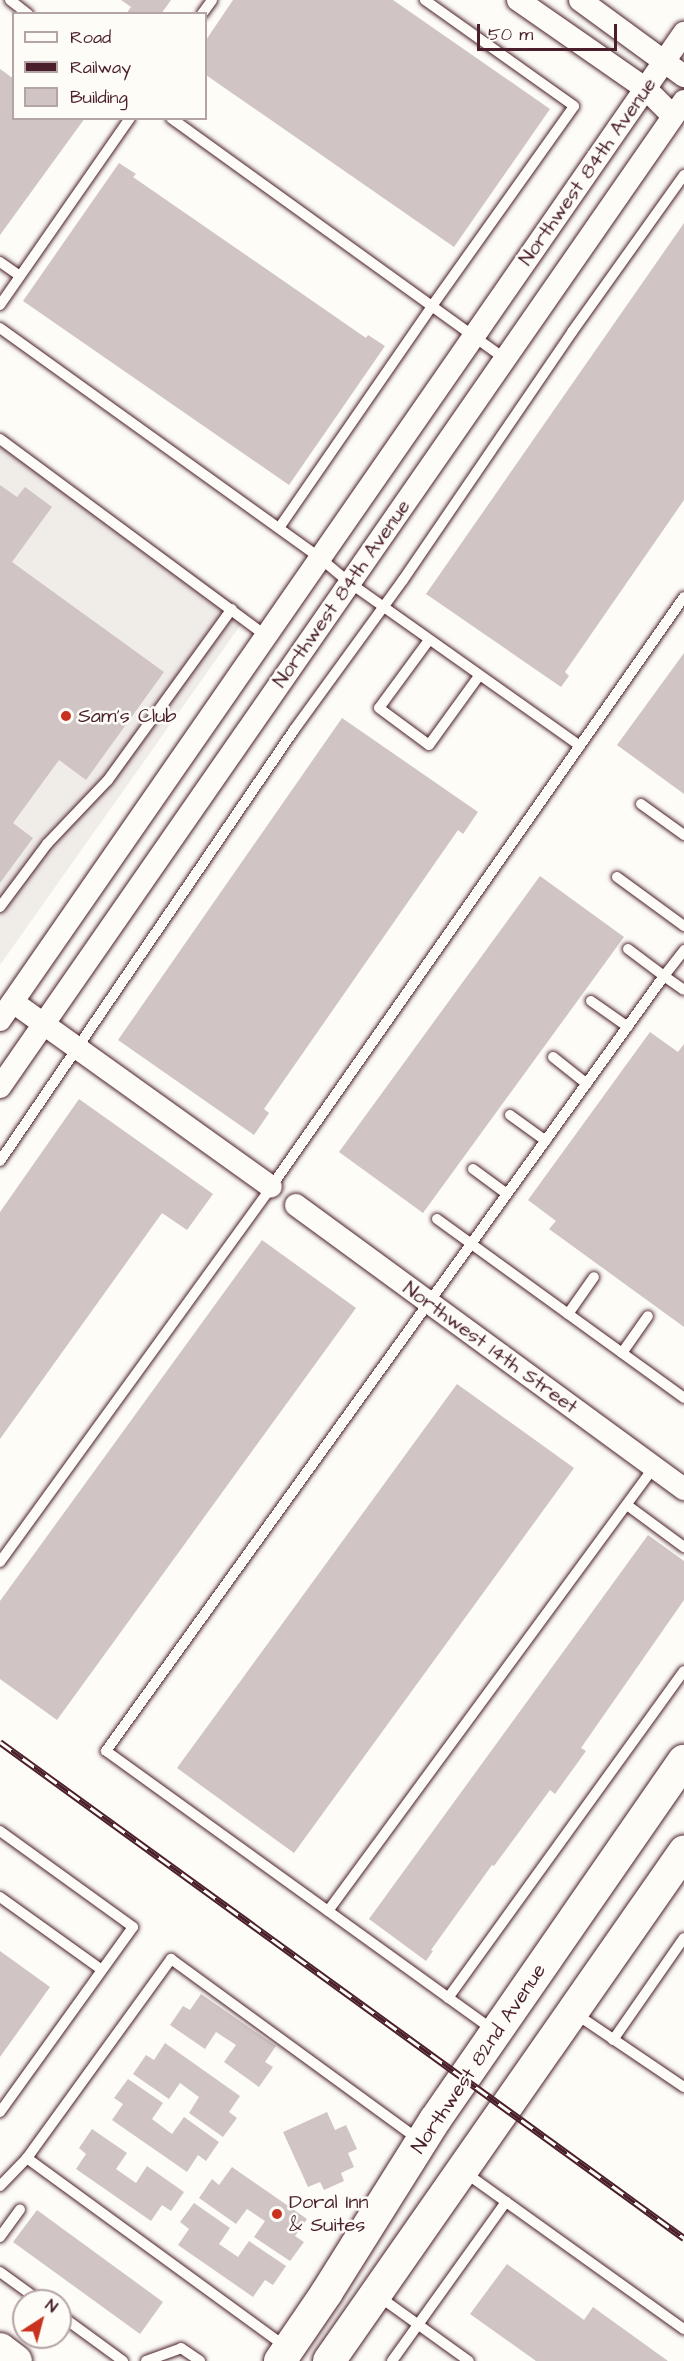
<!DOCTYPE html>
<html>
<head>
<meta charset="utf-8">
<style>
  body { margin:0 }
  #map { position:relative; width:684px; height:2361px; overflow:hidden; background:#fdfcf7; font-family:"Architects Daughter",sans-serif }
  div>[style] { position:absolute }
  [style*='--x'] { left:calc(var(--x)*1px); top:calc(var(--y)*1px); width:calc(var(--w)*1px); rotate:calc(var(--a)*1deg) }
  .built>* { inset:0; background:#f0ece8 }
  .building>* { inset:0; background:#d0c5c4 }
  .roads { filter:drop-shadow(0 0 2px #4a1f2b) drop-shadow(0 0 2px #4a1f2b) }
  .lane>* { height:10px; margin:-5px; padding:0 5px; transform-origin:5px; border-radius:5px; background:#fdfcf7 }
  .street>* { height:22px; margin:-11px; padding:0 11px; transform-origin:11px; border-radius:11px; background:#fdfcf7 }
  .secondary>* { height:32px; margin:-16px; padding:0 16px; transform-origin:16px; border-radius:16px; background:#fdfcf7 }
  .rail>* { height:7px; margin-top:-3.5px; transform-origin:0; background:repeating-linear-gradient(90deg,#fdfcf7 0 14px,#4a1f2b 0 28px); box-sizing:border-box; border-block:2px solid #4a1f2b }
  .dots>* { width:16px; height:16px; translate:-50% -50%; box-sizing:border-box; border:3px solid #fdfcf7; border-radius:50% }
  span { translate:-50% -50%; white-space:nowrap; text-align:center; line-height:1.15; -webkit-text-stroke:5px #fdfcf7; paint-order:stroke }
  .street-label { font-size:20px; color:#4a1f2b }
  .poi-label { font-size:20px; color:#4a1f2b }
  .left { translate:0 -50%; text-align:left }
  .legend { position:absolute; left:12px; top:12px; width:195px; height:108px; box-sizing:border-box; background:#fdfcf7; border:2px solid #b5a4a5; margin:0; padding:8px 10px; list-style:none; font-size:18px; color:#4a1f2b }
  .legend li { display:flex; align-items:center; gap:12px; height:30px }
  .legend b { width:30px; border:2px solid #b5a4a5 }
  .north { position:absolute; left:12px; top:2289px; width:60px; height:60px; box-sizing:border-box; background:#fdfcf7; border:2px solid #b5a4a5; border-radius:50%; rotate:36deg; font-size:16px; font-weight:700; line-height:24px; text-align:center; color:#4a1f2b }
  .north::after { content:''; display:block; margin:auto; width:21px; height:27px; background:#c8321e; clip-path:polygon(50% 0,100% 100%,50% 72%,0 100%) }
  .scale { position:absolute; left:477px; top:24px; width:140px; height:27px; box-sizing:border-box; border:3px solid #4a1f2b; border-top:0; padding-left:8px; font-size:18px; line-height:21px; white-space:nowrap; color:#4a1f2b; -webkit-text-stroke:4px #fdfcf7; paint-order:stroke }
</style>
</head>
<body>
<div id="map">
  <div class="built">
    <div style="clip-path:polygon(0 435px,249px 613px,0 965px)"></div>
  </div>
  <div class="building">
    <div style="clip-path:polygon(121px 0,171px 0,161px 14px,126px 14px,131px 7px)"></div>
    <div style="clip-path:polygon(233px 0,393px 0,550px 109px,454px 247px,206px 75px,206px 40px)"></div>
    <div style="clip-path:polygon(0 69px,14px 79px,14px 118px,85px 118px,0 235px)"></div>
    <div style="clip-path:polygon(119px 163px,136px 174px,133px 177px,366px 338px,368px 335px,385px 346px,289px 485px,23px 301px)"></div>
    <div style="clip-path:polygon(684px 223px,684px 500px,565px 672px,569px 676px,561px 687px,426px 594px)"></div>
    <div style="clip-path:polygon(0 485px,17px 497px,25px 487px,52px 507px,12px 562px,164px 672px,86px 780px,59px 760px,13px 823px,33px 838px,0 883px)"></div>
    <div style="clip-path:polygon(684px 653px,684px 794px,617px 745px)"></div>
    <div style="clip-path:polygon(342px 718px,478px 812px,463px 834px,458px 830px,264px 1109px,269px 1113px,254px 1135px,118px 1040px)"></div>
    <div style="clip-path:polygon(540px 876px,624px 937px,423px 1213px,339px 1152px)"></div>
    <div style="clip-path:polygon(650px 1032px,678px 1052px,684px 1044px,684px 1327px,549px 1229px,556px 1221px,528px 1200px)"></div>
    <div style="clip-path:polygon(79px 1099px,213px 1194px,187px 1230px,162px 1213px,0 1439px,0 1212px)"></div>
    <div style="clip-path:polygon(262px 1240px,356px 1308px,57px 1720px,0 1679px,0 1601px)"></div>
    <div style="clip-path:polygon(457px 1384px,574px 1468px,294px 1853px,177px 1768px)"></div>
    <div style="clip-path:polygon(648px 1535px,684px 1561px,684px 1600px,581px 1748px,586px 1751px,555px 1794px,550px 1790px,494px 1866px,492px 1865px,431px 1950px,433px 1951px,426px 1961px,369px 1919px)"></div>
    <div style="clip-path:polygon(0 1951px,50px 1987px,0 2057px)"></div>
    <div style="clip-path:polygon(201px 1994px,276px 2046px,265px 2062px,273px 2067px,259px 2087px,224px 2062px,236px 2045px,216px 2032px,205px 2049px,170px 2025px,183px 2006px,190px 2010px)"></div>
    <div style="clip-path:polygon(165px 2043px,240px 2096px,229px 2112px,237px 2118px,223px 2137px,189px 2113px,199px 2097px,180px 2083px,169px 2099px,133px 2074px,146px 2055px,154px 2060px)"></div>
    <div style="clip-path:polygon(128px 2079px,163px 2103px,152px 2119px,172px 2134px,184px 2117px,219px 2142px,206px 2161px,198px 2155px,187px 2172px,112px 2120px,123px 2104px,114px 2098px)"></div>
    <div style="clip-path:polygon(327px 2112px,335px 2130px,346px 2125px,357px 2149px,348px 2153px,354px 2167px,341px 2173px,344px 2181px,324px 2190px,320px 2182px,308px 2187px,283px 2132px)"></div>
    <div style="clip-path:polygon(92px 2129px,127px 2153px,116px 2169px,136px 2183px,147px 2166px,184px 2192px,171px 2211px,162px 2205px,151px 2221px,76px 2169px,86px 2154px,79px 2148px)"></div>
    <div style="clip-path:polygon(232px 2167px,307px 2219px,295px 2236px,304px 2242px,290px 2261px,254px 2237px,265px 2221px,247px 2209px,236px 2224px,199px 2198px,212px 2179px,219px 2185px)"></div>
    <div style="clip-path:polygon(194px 2203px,230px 2228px,219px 2244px,238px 2257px,249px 2241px,286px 2266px,273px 2285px,265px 2280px,253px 2297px,178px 2245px,189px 2229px,180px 2222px)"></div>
    <div style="clip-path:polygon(37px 2210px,163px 2302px,140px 2334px,13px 2242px)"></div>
    <div style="clip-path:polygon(507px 2264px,584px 2320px,593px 2307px,668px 2361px,536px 2361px,470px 2314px)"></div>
  </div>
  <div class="roads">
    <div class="lane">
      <div style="--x:10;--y:0;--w:23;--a:38"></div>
      <div style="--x:202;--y:14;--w:17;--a:-54"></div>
      <div style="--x:171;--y:118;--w:412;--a:35.8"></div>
      <div style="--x:0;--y:262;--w:24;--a:35"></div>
      <div style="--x:0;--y:305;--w:228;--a:-55.2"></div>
      <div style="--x:0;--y:328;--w:394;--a:35.7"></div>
      <div style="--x:320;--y:558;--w:39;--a:40"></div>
      <div style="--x:350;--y:583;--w:282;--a:35.3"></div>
      <div style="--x:0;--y:439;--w:331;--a:36.5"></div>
      <div style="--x:279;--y:528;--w:270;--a:-55.4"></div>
      <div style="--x:432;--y:306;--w:245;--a:-54.6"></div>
      <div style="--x:574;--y:106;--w:183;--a:-144.6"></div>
      <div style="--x:429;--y:640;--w:84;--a:126.3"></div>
      <div style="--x:379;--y:708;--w:62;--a:36.5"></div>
      <div style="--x:429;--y:745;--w:85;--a:-54.1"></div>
      <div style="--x:641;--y:804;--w:53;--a:35.8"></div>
      <div style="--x:617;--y:877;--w:83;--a:36.2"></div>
      <div style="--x:0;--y:907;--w:79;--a:-53.3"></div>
      <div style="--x:47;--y:844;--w:88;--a:-46.4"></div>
      <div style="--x:108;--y:780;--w:211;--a:-54.1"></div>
      <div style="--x:628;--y:949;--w:45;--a:36.9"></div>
      <div style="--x:664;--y:976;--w:33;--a:-52"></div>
      <div style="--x:591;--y:1001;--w:45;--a:35.1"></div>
      <div style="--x:553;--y:1057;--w:43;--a:38.5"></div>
      <div style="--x:510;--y:1115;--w:44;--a:35.8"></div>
      <div style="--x:0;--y:1161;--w:522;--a:-55.7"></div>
      <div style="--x:294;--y:730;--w:185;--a:-54"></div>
      <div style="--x:403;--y:580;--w:300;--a:-55.7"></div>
      <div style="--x:572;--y:332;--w:193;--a:-54.5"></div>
      <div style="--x:473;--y:1169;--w:42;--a:36.3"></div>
      <div style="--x:437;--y:1219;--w:305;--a:35.9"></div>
      <div style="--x:568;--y:1314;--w:45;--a:-54.9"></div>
      <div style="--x:622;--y:1353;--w:45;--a:-54.9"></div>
      <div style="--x:627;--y:1505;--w:71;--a:36.4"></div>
      <div style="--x:0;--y:1562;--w:463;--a:-54.1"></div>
      <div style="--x:271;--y:1187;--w:720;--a:-55.01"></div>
      <div style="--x:0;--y:1831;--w:164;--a:35.8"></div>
      <div style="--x:133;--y:1927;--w:228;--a:125.7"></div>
      <div style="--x:0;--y:1897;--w:125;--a:35.6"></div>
      <div style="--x:328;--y:1911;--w:551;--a:-53.71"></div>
      <div style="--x:448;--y:1998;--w:403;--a:-54.2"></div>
      <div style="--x:576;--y:2014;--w:130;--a:34.1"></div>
      <div style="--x:493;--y:2030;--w:477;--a:-144.2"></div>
      <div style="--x:106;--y:1751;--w:955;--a:-54.25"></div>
      <div style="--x:664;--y:976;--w:24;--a:35"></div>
      <div style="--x:613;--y:2040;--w:124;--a:-55.2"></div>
      <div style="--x:463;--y:2171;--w:272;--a:35.6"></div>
      <div style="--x:0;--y:2186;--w:39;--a:-46"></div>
      <div style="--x:0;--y:2237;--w:34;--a:-54"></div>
      <div style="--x:0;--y:2272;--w:49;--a:35.9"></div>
      <div style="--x:377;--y:2295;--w:113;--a:35.7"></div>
      <div style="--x:60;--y:2315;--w:78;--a:36.1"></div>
      <div style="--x:286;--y:2347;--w:321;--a:-143.9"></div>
      <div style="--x:27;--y:2158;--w:246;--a:-54.1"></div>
      <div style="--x:171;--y:1959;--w:307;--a:36.1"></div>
      <div style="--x:146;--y:2361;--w:37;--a:-20"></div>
      <div style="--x:181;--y:2348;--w:23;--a:34"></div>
      <div style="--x:392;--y:2361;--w:196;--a:-54.4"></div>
    </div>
    <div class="street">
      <div style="--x:518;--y:0;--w:156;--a:34.8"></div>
      <div style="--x:646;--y:89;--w:38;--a:45"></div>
      <div style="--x:580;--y:0;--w:129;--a:36.2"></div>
      <div style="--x:13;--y:1002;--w:317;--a:35.6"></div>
      <div style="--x:0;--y:1020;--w:1201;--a:-55.28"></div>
      <div style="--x:0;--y:1087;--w:1200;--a:-55.25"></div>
      <div style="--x:296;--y:1205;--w:481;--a:36.2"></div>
    </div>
    <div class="secondary">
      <div style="--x:0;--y:2349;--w:20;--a:37"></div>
      <div style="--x:280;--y:2361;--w:83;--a:-55.7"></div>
      <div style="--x:327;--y:2292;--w:203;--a:-57.9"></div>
      <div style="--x:435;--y:2120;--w:437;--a:-55.3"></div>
      <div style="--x:329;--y:2361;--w:621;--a:-55.11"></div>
    </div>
  </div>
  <div class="rail">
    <div style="--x:0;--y:1742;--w:845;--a:35.95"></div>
  </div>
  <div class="dots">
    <div style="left:66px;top:716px;background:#c8321e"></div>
    <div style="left:277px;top:2214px;background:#c8321e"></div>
  </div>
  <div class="street-label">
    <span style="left:588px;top:172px;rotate:-55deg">Northwest 84th Avenue</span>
    <span style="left:342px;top:594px;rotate:-55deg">Northwest 84th Avenue</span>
    <span style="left:490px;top:1348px;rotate:36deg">Northwest 14th Street</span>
    <span style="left:479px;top:2059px;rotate:-56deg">Northwest 82nd Avenue</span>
  </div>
  <div class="poi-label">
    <span class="left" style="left:78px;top:716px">Sam's Club</span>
    <span class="left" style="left:289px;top:2214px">Doral Inn<br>&amp; Suites</span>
  </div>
  <ul class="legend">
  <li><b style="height:8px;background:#fdfcf7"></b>Road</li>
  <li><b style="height:8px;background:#4a1f2b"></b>Railway</li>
  <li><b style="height:16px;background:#d0c5c4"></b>Building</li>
  </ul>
  <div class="north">N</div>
  <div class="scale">50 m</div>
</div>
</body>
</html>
